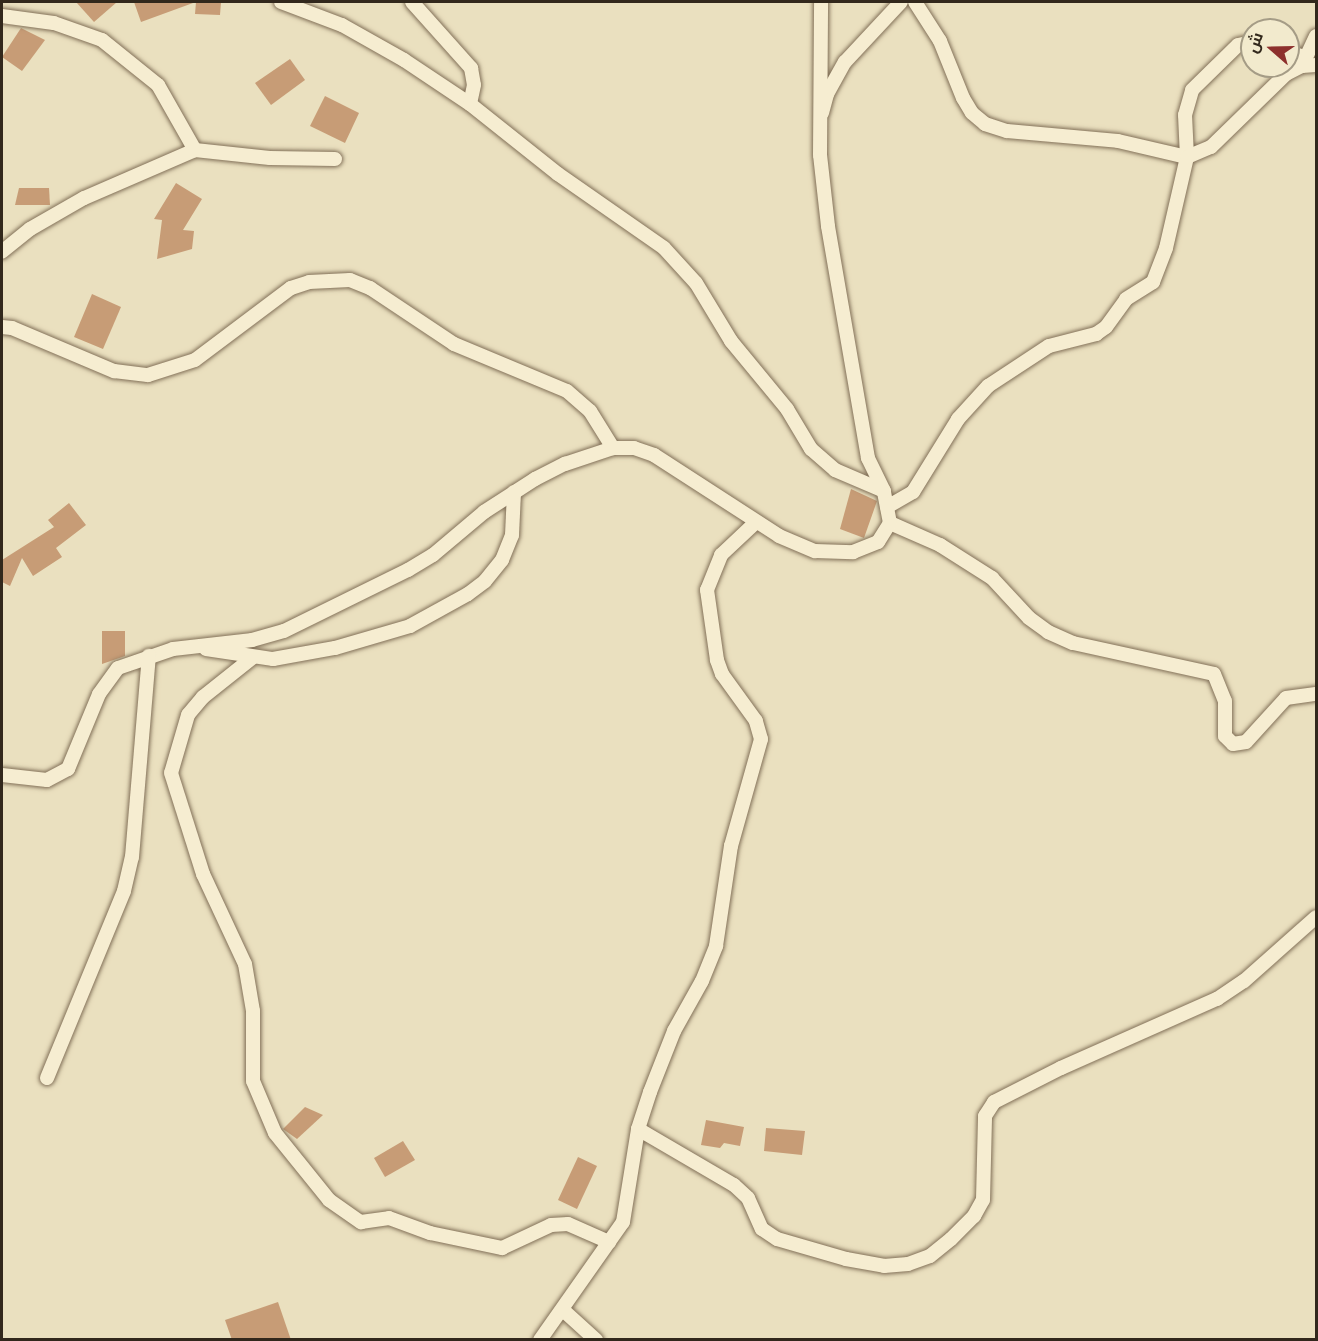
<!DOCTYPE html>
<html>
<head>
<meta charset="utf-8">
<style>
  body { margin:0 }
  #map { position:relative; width:1318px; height:1341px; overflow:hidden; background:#eae0bf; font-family:"Crimson Pro",Cairo,serif }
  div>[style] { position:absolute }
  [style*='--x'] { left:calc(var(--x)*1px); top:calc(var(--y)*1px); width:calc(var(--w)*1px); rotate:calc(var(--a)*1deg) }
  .building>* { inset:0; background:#c79c76 }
  .roads { filter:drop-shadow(0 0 2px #827058) drop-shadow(0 0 2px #827058) }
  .street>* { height:14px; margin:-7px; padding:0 7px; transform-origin:7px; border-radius:7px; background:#f6edd1 }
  span { translate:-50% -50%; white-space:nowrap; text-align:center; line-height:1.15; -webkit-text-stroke:5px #f2eacd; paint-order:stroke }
  .frame { position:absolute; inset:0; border:3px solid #32281c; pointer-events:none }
  .north { position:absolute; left:1240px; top:18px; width:60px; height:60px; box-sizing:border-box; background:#f2eacd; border:2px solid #a59c86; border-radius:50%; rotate:290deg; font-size:16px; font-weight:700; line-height:24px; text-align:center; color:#32281c }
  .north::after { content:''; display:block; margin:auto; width:21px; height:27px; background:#8d302c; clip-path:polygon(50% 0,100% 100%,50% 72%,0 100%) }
</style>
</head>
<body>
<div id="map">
  <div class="building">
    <div style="clip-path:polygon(76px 2px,117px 2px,94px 22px)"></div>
    <div style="clip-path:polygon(134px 2px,193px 2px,193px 3px,141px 22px)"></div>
    <div style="clip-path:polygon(196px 2px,221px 2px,220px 15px,195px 14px)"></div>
    <div style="clip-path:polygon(21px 28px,45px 40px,22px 71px,2px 57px)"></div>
    <div style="clip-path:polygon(290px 59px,305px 80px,271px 105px,255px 83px)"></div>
    <div style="clip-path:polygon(325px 96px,359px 113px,345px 143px,310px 126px)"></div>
    <div style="clip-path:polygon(176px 183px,202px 199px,183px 230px,194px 231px,192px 249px,157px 259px,162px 220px,154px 219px)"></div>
    <div style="clip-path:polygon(19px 188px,49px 188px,50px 205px,15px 205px)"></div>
    <div style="clip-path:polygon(92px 294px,121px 307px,103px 349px,74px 337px)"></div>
    <div style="clip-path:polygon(851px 489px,877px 501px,864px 538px,840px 529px)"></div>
    <div style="clip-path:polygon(69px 503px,86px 525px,56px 548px,62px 557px,33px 576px,22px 558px,10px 586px,2px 582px,2px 560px,54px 527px,48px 520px)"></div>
    <div style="clip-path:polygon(102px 631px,125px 631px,125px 656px,102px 664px)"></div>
    <div style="clip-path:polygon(305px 1107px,323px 1115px,297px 1139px,283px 1129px)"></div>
    <div style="clip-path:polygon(706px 1120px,744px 1127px,740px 1146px,724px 1143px,720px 1148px,701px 1145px)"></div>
    <div style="clip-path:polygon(766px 1128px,805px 1131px,802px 1155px,764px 1151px)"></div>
    <div style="clip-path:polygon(403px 1141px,415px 1160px,385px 1177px,374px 1158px)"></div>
    <div style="clip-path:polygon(578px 1157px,597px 1166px,577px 1209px,558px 1200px)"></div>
    <div style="clip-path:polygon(278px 1302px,291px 1340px,232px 1340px,225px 1320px)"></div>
  </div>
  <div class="roads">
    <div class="street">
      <div style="--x:281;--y:2;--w:65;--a:20.7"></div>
      <div style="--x:342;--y:25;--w:71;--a:29.4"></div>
      <div style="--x:404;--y:60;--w:79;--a:33.7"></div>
      <div style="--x:470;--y:104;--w:112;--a:38.5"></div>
      <div style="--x:558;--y:174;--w:129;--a:34.9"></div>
      <div style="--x:664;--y:248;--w:47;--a:47.6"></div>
      <div style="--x:696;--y:283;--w:68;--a:58.9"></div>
      <div style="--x:731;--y:341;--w:88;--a:50.5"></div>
      <div style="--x:787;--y:409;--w:47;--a:59"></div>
      <div style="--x:811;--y:449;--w:32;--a:41"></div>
      <div style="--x:835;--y:470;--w:53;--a:23.2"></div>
      <div style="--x:412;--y:2;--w:89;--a:48.2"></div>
      <div style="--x:471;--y:68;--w:17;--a:80"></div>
      <div style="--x:474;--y:85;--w:19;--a:102"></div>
      <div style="--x:915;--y:2;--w:46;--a:57.3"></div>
      <div style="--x:940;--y:41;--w:61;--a:68"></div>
      <div style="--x:963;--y:98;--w:17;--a:59"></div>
      <div style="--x:972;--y:113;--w:17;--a:40"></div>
      <div style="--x:985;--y:124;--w:23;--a:18"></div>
      <div style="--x:1007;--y:131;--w:111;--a:5.1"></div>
      <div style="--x:1118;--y:141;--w:71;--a:13.1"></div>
      <div style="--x:1187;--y:157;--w:42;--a:-92.7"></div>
      <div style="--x:1185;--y:115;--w:26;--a:-74"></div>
      <div style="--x:1192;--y:90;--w:64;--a:-44.4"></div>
      <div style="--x:1238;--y:45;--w:14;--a:-12"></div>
      <div style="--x:2;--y:16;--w:52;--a:7.7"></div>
      <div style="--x:54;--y:23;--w:51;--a:19.5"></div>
      <div style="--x:102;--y:40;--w:72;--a:38.8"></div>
      <div style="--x:158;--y:85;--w:75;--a:60.4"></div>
      <div style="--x:195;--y:150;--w:121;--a:156.6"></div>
      <div style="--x:84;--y:198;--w:62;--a:150.1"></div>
      <div style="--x:30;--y:229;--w:36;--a:141"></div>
      <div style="--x:1288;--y:52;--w:17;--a:17"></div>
      <div style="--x:1302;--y:66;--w:33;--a:-65"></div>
      <div style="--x:822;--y:113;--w:20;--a:-75"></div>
      <div style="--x:827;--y:94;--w:37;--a:-61"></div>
      <div style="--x:845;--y:62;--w:82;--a:-47"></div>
      <div style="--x:195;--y:150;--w:75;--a:6.1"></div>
      <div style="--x:270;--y:158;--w:65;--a:0.9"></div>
      <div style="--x:2;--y:327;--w:10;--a:6"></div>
      <div style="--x:12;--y:328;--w:111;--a:22.9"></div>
      <div style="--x:114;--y:371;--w:34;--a:7"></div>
      <div style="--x:148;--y:375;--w:49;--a:-17.7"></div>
      <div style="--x:195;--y:360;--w:120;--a:-36.9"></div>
      <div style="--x:291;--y:288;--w:19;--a:-18"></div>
      <div style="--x:309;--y:282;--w:41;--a:-2.8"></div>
      <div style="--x:350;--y:280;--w:22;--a:22"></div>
      <div style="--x:370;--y:288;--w:101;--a:33.7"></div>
      <div style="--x:454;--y:344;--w:122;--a:22.6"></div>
      <div style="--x:567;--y:391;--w:30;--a:41"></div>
      <div style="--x:590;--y:411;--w:44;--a:58.1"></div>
      <div style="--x:887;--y:507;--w:30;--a:-30"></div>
      <div style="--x:913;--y:492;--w:86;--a:-58.3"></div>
      <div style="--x:958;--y:419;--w:45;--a:-47.7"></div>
      <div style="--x:988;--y:386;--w:73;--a:-33.3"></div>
      <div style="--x:1049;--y:346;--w:49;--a:-14.3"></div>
      <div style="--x:1096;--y:334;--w:12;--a:-35"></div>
      <div style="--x:1106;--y:327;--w:34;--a:-54"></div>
      <div style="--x:1126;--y:299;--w:32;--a:-32"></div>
      <div style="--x:1153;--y:282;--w:36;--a:-69"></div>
      <div style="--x:1166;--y:248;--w:93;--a:-77"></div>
      <div style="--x:1187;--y:157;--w:26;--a:-23"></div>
      <div style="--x:1211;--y:147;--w:105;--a:-44.2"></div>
      <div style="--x:1286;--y:74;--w:18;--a:-27"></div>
      <div style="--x:1302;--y:66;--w:14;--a:-4"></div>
      <div style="--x:890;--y:523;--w:55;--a:23.7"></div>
      <div style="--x:940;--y:545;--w:62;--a:32.4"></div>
      <div style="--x:992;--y:578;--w:54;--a:47.2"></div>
      <div style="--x:1029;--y:618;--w:24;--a:36"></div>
      <div style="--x:1048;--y:632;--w:27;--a:24"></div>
      <div style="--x:1073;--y:643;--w:144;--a:12.4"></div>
      <div style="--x:1214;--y:674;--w:29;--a:68"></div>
      <div style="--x:1225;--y:701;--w:35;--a:90"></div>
      <div style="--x:1225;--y:736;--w:11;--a:45"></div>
      <div style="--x:1233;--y:744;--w:13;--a:-9"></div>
      <div style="--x:1246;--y:742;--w:59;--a:-47.7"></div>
      <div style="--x:1286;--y:698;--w:30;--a:-8"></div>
      <div style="--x:206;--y:649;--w:68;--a:8.5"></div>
      <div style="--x:273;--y:659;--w:63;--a:-10.1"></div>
      <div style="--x:335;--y:648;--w:78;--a:-16.3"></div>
      <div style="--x:410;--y:626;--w:66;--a:-28.9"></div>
      <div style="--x:468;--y:594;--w:21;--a:-37"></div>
      <div style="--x:485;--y:581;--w:27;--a:-51"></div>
      <div style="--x:502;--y:560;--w:27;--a:-68"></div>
      <div style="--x:512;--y:535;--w:43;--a:-87.3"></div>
      <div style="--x:252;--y:658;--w:63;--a:141.5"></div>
      <div style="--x:203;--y:697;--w:23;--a:130"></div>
      <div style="--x:188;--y:715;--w:60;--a:106.3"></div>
      <div style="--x:171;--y:773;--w:106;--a:72.4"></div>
      <div style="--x:203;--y:874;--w:99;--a:65"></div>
      <div style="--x:245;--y:964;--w:48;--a:80.3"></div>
      <div style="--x:253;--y:1011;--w:70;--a:90"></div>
      <div style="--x:253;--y:1081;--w:56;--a:67.1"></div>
      <div style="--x:275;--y:1133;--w:86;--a:51.1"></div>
      <div style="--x:329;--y:1200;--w:39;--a:35"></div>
      <div style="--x:361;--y:1222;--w:28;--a:-8"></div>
      <div style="--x:389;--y:1218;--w:44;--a:20.1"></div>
      <div style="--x:430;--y:1233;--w:74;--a:11.8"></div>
      <div style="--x:502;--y:1248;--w:54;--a:-25.1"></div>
      <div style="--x:551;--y:1225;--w:17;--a:-3"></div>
      <div style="--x:568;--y:1224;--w:45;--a:23.7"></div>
      <div style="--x:2;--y:775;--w:45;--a:6.3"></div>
      <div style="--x:47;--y:780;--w:24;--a:-28"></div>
      <div style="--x:68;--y:769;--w:81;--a:-67.5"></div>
      <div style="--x:99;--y:694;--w:32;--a:-54"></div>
      <div style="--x:118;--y:668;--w:58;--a:-19.1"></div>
      <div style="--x:173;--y:649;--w:80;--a:-6.5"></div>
      <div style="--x:252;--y:640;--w:33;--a:-16"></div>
      <div style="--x:284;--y:631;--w:138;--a:-26.2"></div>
      <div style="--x:408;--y:570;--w:29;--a:-31"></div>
      <div style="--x:433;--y:555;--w:67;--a:-40.1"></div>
      <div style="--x:484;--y:512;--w:61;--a:-32.9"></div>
      <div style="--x:535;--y:479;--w:34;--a:-27"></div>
      <div style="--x:565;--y:464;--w:51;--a:-18.4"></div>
      <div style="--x:613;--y:448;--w:21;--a:0"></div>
      <div style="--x:634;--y:448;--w:21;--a:19"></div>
      <div style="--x:654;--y:455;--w:149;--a:32.9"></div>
      <div style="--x:779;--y:536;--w:39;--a:23"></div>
      <div style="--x:815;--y:551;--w:38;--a:2"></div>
      <div style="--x:853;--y:552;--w:27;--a:-22"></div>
      <div style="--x:878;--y:542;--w:22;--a:-58"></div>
      <div style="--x:890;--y:523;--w:33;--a:-101"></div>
      <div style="--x:884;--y:491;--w:37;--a:-116"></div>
      <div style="--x:868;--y:458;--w:235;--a:-99.8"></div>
      <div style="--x:828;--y:226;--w:71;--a:-96.4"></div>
      <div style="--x:820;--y:155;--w:153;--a:-89.6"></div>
      <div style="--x:47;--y:1078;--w:202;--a:-67.6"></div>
      <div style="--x:124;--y:891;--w:35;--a:-77"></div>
      <div style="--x:132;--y:857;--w:202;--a:-85.2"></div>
      <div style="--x:638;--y:1129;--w:111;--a:30.3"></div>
      <div style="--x:734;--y:1185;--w:19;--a:43"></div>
      <div style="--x:748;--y:1198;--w:34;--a:66"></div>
      <div style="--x:762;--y:1229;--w:18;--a:34"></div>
      <div style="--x:777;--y:1239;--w:72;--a:16.2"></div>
      <div style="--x:846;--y:1259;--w:39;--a:10"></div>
      <div style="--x:884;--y:1266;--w:24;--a:-5"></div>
      <div style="--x:908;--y:1264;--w:23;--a:-20"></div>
      <div style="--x:930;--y:1256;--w:27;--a:-39"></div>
      <div style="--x:951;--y:1239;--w:33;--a:-45"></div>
      <div style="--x:974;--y:1216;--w:18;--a:-61"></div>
      <div style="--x:983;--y:1200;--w:84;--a:-88.6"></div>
      <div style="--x:985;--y:1116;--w:17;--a:-57"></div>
      <div style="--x:994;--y:1102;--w:75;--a:-26.9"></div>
      <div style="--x:1061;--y:1068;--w:171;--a:-23.9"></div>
      <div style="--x:1217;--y:999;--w:32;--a:-34"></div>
      <div style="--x:1244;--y:981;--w:96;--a:-41.6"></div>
      <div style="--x:563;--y:1310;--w:45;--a:42.3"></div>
      <div style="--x:540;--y:1340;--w:144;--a:-54.9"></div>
      <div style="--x:623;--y:1222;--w:94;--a:-80.8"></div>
      <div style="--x:638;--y:1129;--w:39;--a:-72"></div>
      <div style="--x:650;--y:1092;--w:66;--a:-68.5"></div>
      <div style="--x:674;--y:1031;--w:57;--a:-60.8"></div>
      <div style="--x:702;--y:981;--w:38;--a:-68"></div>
      <div style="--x:716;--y:946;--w:101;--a:-81.5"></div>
      <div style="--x:731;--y:846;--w:111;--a:-74.3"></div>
      <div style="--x:761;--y:739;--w:19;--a:-106"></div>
      <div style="--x:756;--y:721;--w:58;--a:-125.9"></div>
      <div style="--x:722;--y:674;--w:15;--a:-110"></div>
      <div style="--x:717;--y:660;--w:71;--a:-98.1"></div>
      <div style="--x:707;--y:590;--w:38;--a:-68"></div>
      <div style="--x:721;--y:555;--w:48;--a:-43.3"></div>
    </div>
  </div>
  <div class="frame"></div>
  <div class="north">ش</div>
</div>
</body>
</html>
